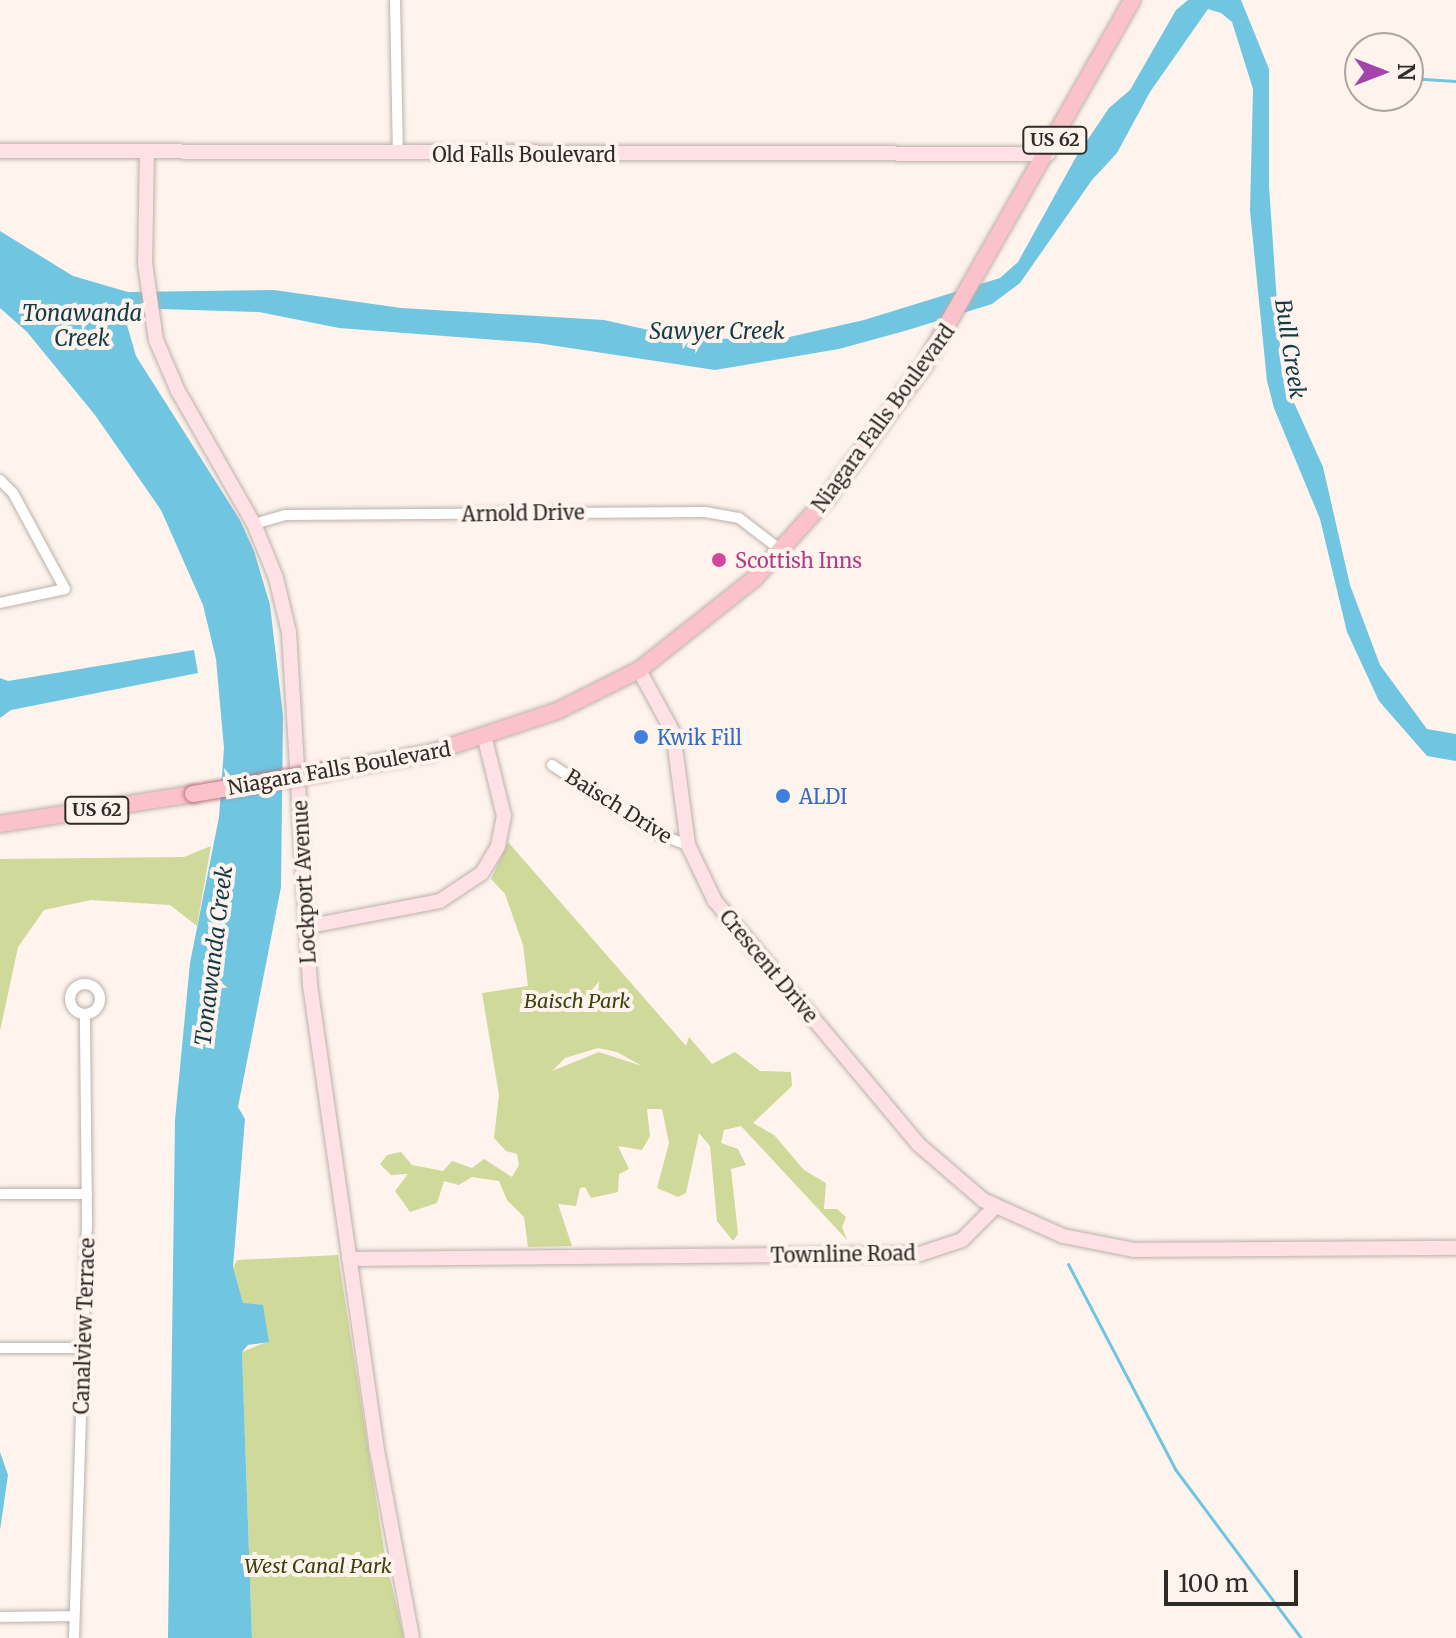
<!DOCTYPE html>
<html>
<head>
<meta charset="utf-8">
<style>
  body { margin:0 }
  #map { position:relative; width:1456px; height:1638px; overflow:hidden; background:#fef4ed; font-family:Merriweather,serif }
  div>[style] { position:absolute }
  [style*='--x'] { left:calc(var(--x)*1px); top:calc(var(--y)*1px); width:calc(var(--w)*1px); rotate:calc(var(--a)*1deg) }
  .green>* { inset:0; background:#cfd999 }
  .water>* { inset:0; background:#70c5e0 }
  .stream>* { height:3px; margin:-1.5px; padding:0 1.5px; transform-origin:1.5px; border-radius:1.5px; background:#70c5e0 }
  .roads { filter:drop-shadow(0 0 2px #bbb1ab) drop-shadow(0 0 2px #bbb1ab) }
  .street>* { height:10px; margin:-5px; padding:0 5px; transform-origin:5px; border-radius:5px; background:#fff }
  .street>.ring { margin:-5px; padding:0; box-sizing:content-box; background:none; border:10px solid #fff; border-radius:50% }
  .secondary>* { height:14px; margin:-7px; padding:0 7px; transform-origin:7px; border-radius:7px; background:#fee1e5 }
  .primary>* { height:16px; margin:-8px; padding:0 8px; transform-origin:8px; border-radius:8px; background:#fcc2cb }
  .bridges { filter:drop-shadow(0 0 2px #b3737c) drop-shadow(0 0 2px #b3737c) }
  .primary-bridge>* { height:16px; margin:-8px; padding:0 8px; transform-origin:8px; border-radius:8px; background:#fcc2cb }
  .dots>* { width:22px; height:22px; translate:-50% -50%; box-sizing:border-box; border:4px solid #fef4ed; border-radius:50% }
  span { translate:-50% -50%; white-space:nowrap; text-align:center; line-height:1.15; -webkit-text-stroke:8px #fef4ed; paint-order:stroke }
  .shield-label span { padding:2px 6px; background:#fef4ed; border:2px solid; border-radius:6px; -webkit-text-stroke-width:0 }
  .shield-label { font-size:18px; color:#2f2b29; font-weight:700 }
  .street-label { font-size:20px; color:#2f2b29 }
  .hotel-label { font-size:20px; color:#b23c85 }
  .left { translate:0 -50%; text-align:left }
  .shop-label { font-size:20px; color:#366cbe }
  .park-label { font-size:20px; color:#3b400c; font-style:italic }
  .water-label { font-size:22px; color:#143c48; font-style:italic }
  .north { position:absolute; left:1344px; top:32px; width:80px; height:80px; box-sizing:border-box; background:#fef4ed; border:2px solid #aba49f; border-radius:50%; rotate:90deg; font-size:22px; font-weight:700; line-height:32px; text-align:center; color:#2f2b29 }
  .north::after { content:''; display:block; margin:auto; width:28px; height:36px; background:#a344ac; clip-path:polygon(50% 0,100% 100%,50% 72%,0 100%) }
  .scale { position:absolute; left:1164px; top:1570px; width:134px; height:36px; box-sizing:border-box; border:4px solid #2f2b29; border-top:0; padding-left:10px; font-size:24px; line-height:28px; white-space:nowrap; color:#2f2b29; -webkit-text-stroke:6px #fef4ed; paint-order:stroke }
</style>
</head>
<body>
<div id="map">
  <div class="green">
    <div style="clip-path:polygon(evenodd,508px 842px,686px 1046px,689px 1037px,712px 1064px,735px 1052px,760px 1071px,791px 1072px,792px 1086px,753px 1123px,774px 1135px,804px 1170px,826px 1183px,824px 1209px,837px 1209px,846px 1217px,842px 1227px,847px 1240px,741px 1126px,724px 1130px,721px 1143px,738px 1149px,746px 1165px,731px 1169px,738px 1234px,733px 1241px,717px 1221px,710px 1146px,699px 1133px,686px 1193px,678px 1197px,657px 1188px,669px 1143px,662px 1109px,647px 1109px,650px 1136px,642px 1150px,618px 1146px,629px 1169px,619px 1174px,618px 1192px,591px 1198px,585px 1187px,580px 1188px,576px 1206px,558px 1204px,572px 1246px,528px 1247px,524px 1217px,507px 1200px,499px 1181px,472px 1177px,459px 1185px,444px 1181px,437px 1203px,410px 1212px,395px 1191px,408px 1174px,391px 1175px,380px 1164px,387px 1155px,401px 1152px,412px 1165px,443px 1171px,452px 1161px,472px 1168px,484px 1159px,512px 1177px,519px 1165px,517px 1154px,506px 1151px,494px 1138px,499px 1095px,482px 993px,528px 986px,523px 945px,505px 894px,491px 879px,508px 842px,598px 1048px,617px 1052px,642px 1066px,599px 1052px,552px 1071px,565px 1058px,598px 1048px)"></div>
    <div style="clip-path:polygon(211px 846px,197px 926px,170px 905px,91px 900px,44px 910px,18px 947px,0 1031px,0 859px,184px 857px)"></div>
    <div style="clip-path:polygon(338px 1255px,385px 1556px,404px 1638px,252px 1638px,242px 1352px,269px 1341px,243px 1303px,233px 1268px,237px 1260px)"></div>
  </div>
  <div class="water">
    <div style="clip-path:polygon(1188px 0,1241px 0,1269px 69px,1269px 186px,1282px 376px,1323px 467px,1350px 585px,1380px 665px,1427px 729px,1456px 734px,1456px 761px,1427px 756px,1379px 701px,1347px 632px,1320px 519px,1274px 408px,1267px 381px,1250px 211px,1253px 89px,1232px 22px,1221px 13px,1208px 9px,1150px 92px,1117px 153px,1092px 180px,1020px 283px,992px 304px,908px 330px,839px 349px,715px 370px,537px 343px,339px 328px,259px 312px,161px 309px,127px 325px,136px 356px,240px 520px,254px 551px,270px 605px,283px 716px,281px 887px,238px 1107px,245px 1119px,233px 1267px,243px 1303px,263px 1305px,269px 1342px,248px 1345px,242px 1352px,252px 1638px,168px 1638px,175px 1120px,190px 963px,219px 817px,224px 748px,216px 659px,203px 605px,161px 510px,95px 415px,27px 332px,0 308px,0 231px,73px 276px,128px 292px,274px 290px,401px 308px,604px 320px,689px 339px,785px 338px,864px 320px,1000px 278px,1018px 262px,1076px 157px,1109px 108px,1130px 90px,1176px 10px)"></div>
    <div style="clip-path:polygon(1389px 35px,1399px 38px,1405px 48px,1372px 48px)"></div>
    <div style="clip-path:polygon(194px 650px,198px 673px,11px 710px,0 718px,0 678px,8px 681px)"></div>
    <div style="clip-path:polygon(0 1452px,8px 1475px,0 1530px)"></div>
  </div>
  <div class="stream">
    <div style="--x:1408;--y:78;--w:48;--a:3.6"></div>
    <div style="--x:1068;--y:1264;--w:231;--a:62.4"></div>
    <div style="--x:1175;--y:1469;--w:211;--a:53.3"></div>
  </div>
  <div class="roads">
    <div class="street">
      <div style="--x:395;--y:0;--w:154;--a:88.9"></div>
      <div style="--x:0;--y:480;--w:18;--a:45"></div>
      <div style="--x:13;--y:493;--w:109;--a:61.6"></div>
      <div style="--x:65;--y:589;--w:66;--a:167.8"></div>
      <div style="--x:254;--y:524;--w:33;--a:-16"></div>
      <div style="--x:286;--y:515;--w:419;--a:-0.4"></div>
      <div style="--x:705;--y:512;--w:35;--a:10"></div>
      <div style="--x:739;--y:518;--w:54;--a:37.5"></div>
      <div style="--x:552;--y:765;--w:124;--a:33.2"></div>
      <div style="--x:656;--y:833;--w:34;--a:21"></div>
      <div class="ring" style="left:70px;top:984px;width:20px;height:20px"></div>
      <div style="--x:0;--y:1194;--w:87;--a:0"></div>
      <div style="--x:0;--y:1348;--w:80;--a:0"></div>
      <div style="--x:0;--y:1617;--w:73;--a:-0.8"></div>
      <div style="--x:74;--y:1638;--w:419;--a:-88.2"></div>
      <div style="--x:87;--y:1219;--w:205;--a:-90.6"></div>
    </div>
    <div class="secondary">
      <div style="--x:0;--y:151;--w:1048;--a:0.16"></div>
      <div style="--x:147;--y:152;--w:111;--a:91"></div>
      <div style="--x:145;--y:263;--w:78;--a:81.9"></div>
      <div style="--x:156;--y:340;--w:56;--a:66.7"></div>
      <div style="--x:178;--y:391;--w:153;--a:60.3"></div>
      <div style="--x:254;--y:524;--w:58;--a:67.8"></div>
      <div style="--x:276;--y:578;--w:56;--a:76.5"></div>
      <div style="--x:289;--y:632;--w:354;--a:86.6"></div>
      <div style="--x:310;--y:985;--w:465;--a:81.8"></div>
      <div style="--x:376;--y:1445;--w:196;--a:79.4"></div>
      <div style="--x:639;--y:670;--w:71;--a:61.3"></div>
      <div style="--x:673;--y:732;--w:114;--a:82.4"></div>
      <div style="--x:688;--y:845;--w:62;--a:64.3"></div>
      <div style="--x:715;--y:901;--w:317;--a:50.1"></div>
      <div style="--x:918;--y:1144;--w:86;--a:40.7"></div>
      <div style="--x:983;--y:1200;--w:88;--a:24.2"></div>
      <div style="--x:1063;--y:1236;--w:72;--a:11.2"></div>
      <div style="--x:1134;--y:1250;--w:322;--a:-0.4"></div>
      <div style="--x:305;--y:927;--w:137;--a:-10.9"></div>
      <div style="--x:440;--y:901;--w:50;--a:-33.7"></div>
      <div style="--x:482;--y:873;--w:31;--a:-59"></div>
      <div style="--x:498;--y:846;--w:31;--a:-79"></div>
      <div style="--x:504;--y:816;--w:79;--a:-103.9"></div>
      <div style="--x:349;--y:1259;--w:571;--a:-0.5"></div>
      <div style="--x:920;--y:1254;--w:44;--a:-18.4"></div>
      <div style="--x:962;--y:1240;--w:47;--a:-45"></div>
    </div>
    <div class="primary">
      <div style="--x:323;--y:772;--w:109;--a:-10.1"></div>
      <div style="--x:430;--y:753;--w:134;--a:-18.3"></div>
      <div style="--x:557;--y:711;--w:92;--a:-26.6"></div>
      <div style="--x:639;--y:670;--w:147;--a:-38.4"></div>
      <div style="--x:754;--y:579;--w:109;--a:-48"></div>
      <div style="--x:827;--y:498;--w:162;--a:-53.8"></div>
      <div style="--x:923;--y:367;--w:422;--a:-60.3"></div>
      <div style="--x:0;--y:824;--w:195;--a:-8.8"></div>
    </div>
  </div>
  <div class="bridges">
    <div class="primary-bridge">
      <div style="--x:193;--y:794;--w:132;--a:-9.6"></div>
    </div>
  </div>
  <div class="dots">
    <div style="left:719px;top:560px;background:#d1479c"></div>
    <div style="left:641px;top:737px;background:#3f7fe0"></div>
    <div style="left:783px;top:796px;background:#3f7fe0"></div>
  </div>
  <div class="shield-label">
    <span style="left:1055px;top:140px">US 62</span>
    <span style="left:97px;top:810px">US 62</span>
  </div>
  <div class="street-label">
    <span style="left:524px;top:154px">Old Falls Boulevard</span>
    <span style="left:883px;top:418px;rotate:-54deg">Niagara Falls Boulevard</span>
    <span style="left:523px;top:513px;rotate:-1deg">Arnold Drive</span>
    <span style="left:339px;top:768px;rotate:-10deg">Niagara Falls Boulevard</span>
    <span style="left:619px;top:806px;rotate:32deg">Baisch Drive</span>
    <span style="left:304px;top:882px;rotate:-93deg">Lockport Avenue</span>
    <span style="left:769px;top:966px;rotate:50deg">Crescent Drive</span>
    <span style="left:843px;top:1254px;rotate:-1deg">Townline Road</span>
    <span style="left:84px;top:1326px;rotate:-88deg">Canalview Terrace</span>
  </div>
  <div class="hotel-label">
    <span class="left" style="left:735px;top:560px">Scottish Inns</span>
  </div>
  <div class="shop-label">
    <span class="left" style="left:657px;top:737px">Kwik Fill</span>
    <span class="left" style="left:799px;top:796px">ALDI</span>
  </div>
  <div class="park-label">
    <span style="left:577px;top:1000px">Baisch Park</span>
    <span style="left:318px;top:1565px">West Canal Park</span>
  </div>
  <div class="water-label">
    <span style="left:82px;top:326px">Tonawanda<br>Creek</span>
    <span style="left:717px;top:332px">Sawyer Creek</span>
    <span style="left:1290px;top:349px;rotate:81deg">Bull Creek</span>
    <span style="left:214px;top:956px;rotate:-83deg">Tonawanda Creek</span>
  </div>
  <div class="north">N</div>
  <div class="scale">100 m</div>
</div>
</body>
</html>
